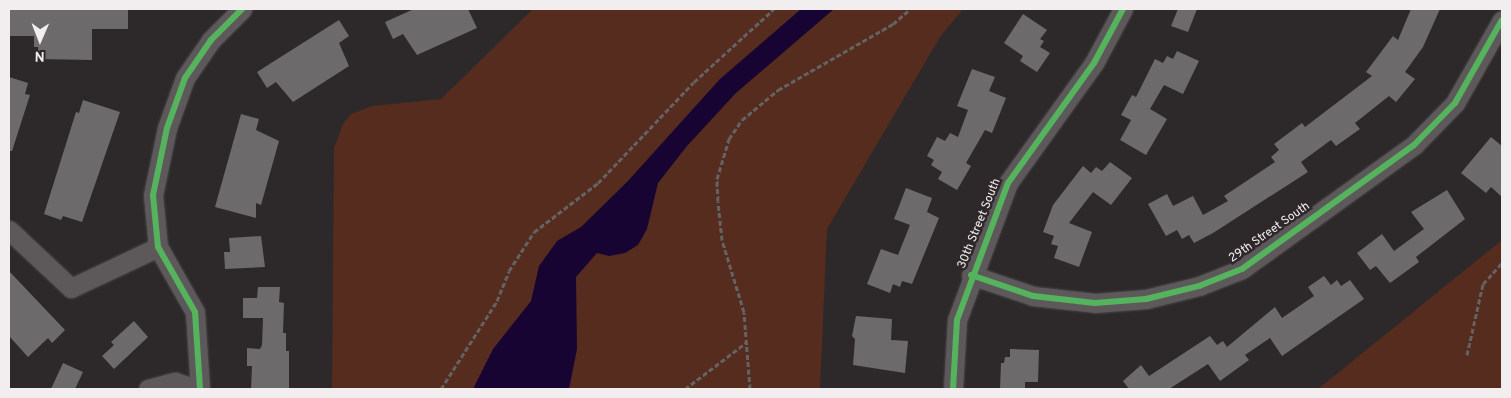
<!DOCTYPE html>
<html>
<head>
<meta charset="utf-8">
<style>
  body { margin:0 }
  #map { position:relative; width:1511px; height:398px; overflow:hidden; background:#2d292b; font-family:Overpass,sans-serif }
  div>[style] { position:absolute }
  [style*='--x'] { left:calc(var(--x)*1px); top:calc(var(--y)*1px); width:calc(var(--w)*1px); rotate:calc(var(--a)*1deg) }
  .green>* { inset:0; background:#552c1d }
  .water>* { inset:0; background:#180432 }
  .building>* { inset:0; background:#6d6a6c }
  .path>* { height:3px; margin-top:-1.5px; transform-origin:0; background:repeating-linear-gradient(90deg,#646263 0 5px,transparent 0 7.5px) }
  .roads { filter:drop-shadow(0 0 1px #494748) drop-shadow(0 0 1px #494748) }
  .minor>* { height:19px; margin:-9.5px; padding:0 9.5px; transform-origin:9.5px; border-radius:9.5px; background:#5d595b }
  .cycleway>* { height:6px; margin:-3px; padding:0 3px; transform-origin:3px; border-radius:3px; background:#56b35d }
  span { translate:-50% -50%; white-space:nowrap; text-align:center; line-height:1.15; -webkit-text-stroke:5px #2e282b; paint-order:stroke }
  .street-label { font-size:12px; color:#f2edef }
  .frame { position:absolute; inset:0; border:10px solid #f2edef; pointer-events:none }
  .north { position:absolute; left:15px; top:15px; width:50px; height:50px; -webkit-text-stroke:4px #2e282b; paint-order:stroke; rotate:181deg; font-size:14px; font-weight:700; line-height:20px; text-align:center; color:#f2edef }
  .north::after { content:''; display:block; margin:auto; width:18px; height:22px; background:#f2edef; clip-path:polygon(50% 0,100% 100%,50% 72%,0 100%) }
</style>
</head>
<body>
<div id="map">
  <div class="green">
    <div style="clip-path:polygon(533px 9px,963px 9px,940px 37px,827px 229px,820px 389px,332px 389px,334px 148px,343px 124px,351px 114px,372px 106px,441px 99px)"></div>
    <div style="clip-path:polygon(1502px 240px,1502px 389px,1318px 389px)"></div>
  </div>
  <div class="water">
    <div style="clip-path:polygon(801px 9px,834px 9px,736px 93px,687px 146px,658px 183px,647px 229px,638px 245px,625px 253px,609px 256px,597px 253px,576px 277px,577px 349px,569px 389px,473px 389px,493px 349px,531px 301px,539px 266px,557px 241px,581px 227px,627px 182px,720px 79px)"></div>
  </div>
  <div class="building">
    <div style="clip-path:polygon(9px 9px,128px 9px,128px 29px,92px 29px,92px 60px,38px 59px,38px 47px,34px 47px,34px 36px,9px 36px)"></div>
    <div style="clip-path:polygon(414px 9px,468px 9px,477px 28px,417px 55px,403px 34px,393px 39px,385px 22px)"></div>
    <div style="clip-path:polygon(1178px 9px,1197px 9px,1188px 32px,1171px 26px)"></div>
    <div style="clip-path:polygon(1411px 9px,1440px 9px,1423px 47px,1405px 72px,1415px 79px,1396px 102px,1389px 96px,1355px 123px,1360px 129px,1336px 146px,1331px 140px,1301px 162px,1308px 172px,1213px 233px,1194px 243px,1189px 235px,1182px 239px,1177px 230px,1166px 236px,1148px 204px,1167px 194px,1173px 206px,1193px 196px,1203px 215px,1228px 201px,1224px 196px,1275px 162px,1271px 157px,1279px 150px,1274px 144px,1302px 123px,1305px 127px,1372px 76px,1366px 72px,1393px 36px,1398px 40px)"></div>
    <div style="clip-path:polygon(1023px 14px,1047px 30px,1040px 39px,1044px 41px,1040px 47px,1050px 53px,1037px 72px,1020px 61px,1023px 56px,1004px 43px)"></div>
    <div style="clip-path:polygon(339px 20px,349px 36px,339px 43px,349px 66px,293px 102px,276px 82px,267px 88px,257px 72px)"></div>
    <div style="clip-path:polygon(1177px 51px,1199px 61px,1183px 94px,1164px 85px,1150px 109px,1167px 119px,1146px 155px,1120px 140px,1131px 120px,1121px 115px,1132px 95px,1136px 97px,1155px 59px,1163px 63px,1167px 56px,1173px 59px)"></div>
    <div style="clip-path:polygon(972px 69px,995px 77px,989px 91px,1006px 98px,992px 133px,985px 130px,966px 163px,971px 166px,957px 190px,938px 179px,942px 172px,931px 165px,934px 160px,927px 156px,937px 137px,945px 141px,950px 133px,958px 137px,968px 110px,957px 106px)"></div>
    <div style="clip-path:polygon(9px 77px,28px 83px,25px 94px,30px 95px,12px 151px,9px 151px)"></div>
    <div style="clip-path:polygon(83px 100px,120px 112px,82px 222px,63px 216px,61px 220px,44px 214px,76px 112px,79px 113px)"></div>
    <div style="clip-path:polygon(241px 114px,259px 119px,256px 130px,279px 141px,261px 205px,256px 203px,256px 218px,215px 207px)"></div>
    <div style="clip-path:polygon(1491px 137px,1502px 146px,1502px 197px,1491px 187px,1486px 193px,1461px 173px)"></div>
    <div style="clip-path:polygon(1110px 162px,1132px 178px,1111px 205px,1093px 192px,1069px 223px,1092px 232px,1079px 267px,1054px 258px,1058px 246px,1051px 244px,1054px 236px,1043px 232px,1053px 205px,1083px 166px,1091px 173px,1096px 167px,1102px 171px)"></div>
    <div style="clip-path:polygon(906px 188px,932px 198px,927px 212px,939px 218px,912px 284px,902px 281px,900px 287px,893px 284px,890px 293px,867px 284px,881px 249px,898px 255px,910px 225px,894px 219px)"></div>
    <div style="clip-path:polygon(1447px 190px,1465px 219px,1416px 257px,1419px 262px,1390px 283px,1376px 266px,1370px 270px,1357px 253px,1382px 234px,1394px 251px,1424px 229px,1411px 212px)"></div>
    <div style="clip-path:polygon(261px 236px,265px 267px,225px 269px,224px 252px,230px 252px,229px 238px)"></div>
    <div style="clip-path:polygon(9px 271px,65px 330px,52px 343px,48px 338px,28px 357px,9px 336px)"></div>
    <div style="clip-path:polygon(1324px 276px,1331px 285px,1337px 280px,1341px 286px,1350px 280px,1364px 299px,1282px 356px,1270px 338px,1245px 355px,1249px 360px,1220px 381px,1208px 364px,1169px 389px,1129px 389px,1123px 381px,1141px 365px,1149px 376px,1210px 336px,1217px 345px,1223px 341px,1227px 347px,1275px 307px,1282px 318px,1314px 296px,1308px 287px)"></div>
    <div style="clip-path:polygon(258px 287px,280px 287px,279px 302px,284px 303px,283px 333px,286px 333px,286px 351px,289px 351px,289px 389px,251px 389px,252px 366px,247px 366px,247px 348px,260px 349px,262px 345px,263px 318px,243px 318px,243px 298px,257px 298px)"></div>
    <div style="clip-path:polygon(856px 316px,892px 319px,891px 340px,908px 341px,905px 373px,853px 365px,855px 339px,852px 336px)"></div>
    <div style="clip-path:polygon(134px 321px,148px 337px,114px 369px,102px 356px,114px 345px,111px 342px)"></div>
    <div style="clip-path:polygon(1010px 349px,1039px 350px,1038px 382px,1025px 382px,1025px 389px,1000px 389px,1001px 363px,1004px 363px,1005px 357px,1010px 357px)"></div>
    <div style="clip-path:polygon(63px 363px,83px 372px,75px 389px,51px 389px)"></div>
  </div>
  <div class="path">
    <div style="--x:1467;--y:355;--w:73;--a:-77.3"></div>
    <div style="--x:1483;--y:284;--w:28;--a:-48"></div>
    <div style="--x:441;--y:389;--w:104;--a:-57.5"></div>
    <div style="--x:497;--y:301;--w:32;--a:-68"></div>
    <div style="--x:509;--y:271;--w:46;--a:-57.3"></div>
    <div style="--x:534;--y:232;--w:81;--a:-37.4"></div>
    <div style="--x:598;--y:183;--w:139;--a:-46.5"></div>
    <div style="--x:694;--y:82;--w:108;--a:-42.4"></div>
    <div style="--x:685;--y:389;--w:78;--a:-37.2"></div>
    <div style="--x:750;--y:389;--w:77;--a:-94.5"></div>
    <div style="--x:744;--y:312;--w:75;--a:-107"></div>
    <div style="--x:722;--y:240;--w:39;--a:-96"></div>
    <div style="--x:718;--y:201;--w:22;--a:-93"></div>
    <div style="--x:717;--y:179;--w:42;--a:-73.3"></div>
    <div style="--x:729;--y:139;--w:23;--a:-56"></div>
    <div style="--x:742;--y:120;--w:47;--a:-39.8"></div>
    <div style="--x:778;--y:90;--w:133;--a:-29.9"></div>
    <div style="--x:893;--y:24;--w:23;--a:-41"></div>
  </div>
  <div class="roads">
    <div class="minor">
      <div style="--x:9;--y:230;--w:85;--a:43.1"></div>
      <div style="--x:71;--y:288;--w:96;--a:-25.2"></div>
      <div style="--x:971;--y:275;--w:65;--a:18.7"></div>
      <div style="--x:1033;--y:296;--w:62;--a:6.4"></div>
      <div style="--x:1095;--y:303;--w:51;--a:-4.5"></div>
      <div style="--x:1146;--y:299;--w:55;--a:-13.8"></div>
      <div style="--x:1199;--y:286;--w:46;--a:-21.6"></div>
      <div style="--x:1242;--y:269;--w:212;--a:-35.8"></div>
      <div style="--x:1414;--y:145;--w:59;--a:-45.7"></div>
      <div style="--x:1455;--y:103;--w:95;--a:-60.5"></div>
      <div style="--x:148;--y:389;--w:28;--a:-15"></div>
      <div style="--x:175;--y:382;--w:22;--a:18"></div>
      <div style="--x:200;--y:389;--w:77;--a:-93.7"></div>
      <div style="--x:195;--y:312;--w:75;--a:-119.6"></div>
      <div style="--x:158;--y:247;--w:52;--a:-95.5"></div>
      <div style="--x:153;--y:195;--w:68;--a:-78.2"></div>
      <div style="--x:167;--y:128;--w:53;--a:-70.2"></div>
      <div style="--x:185;--y:78;--w:46;--a:-55.6"></div>
      <div style="--x:211;--y:40;--w:44;--a:-45"></div>
      <div style="--x:953;--y:389;--w:69;--a:-86.7"></div>
      <div style="--x:957;--y:320;--w:146;--a:-69.6"></div>
      <div style="--x:1008;--y:183;--w:148;--a:-54.4"></div>
      <div style="--x:1094;--y:63;--w:61;--a:-61.8"></div>
    </div>
  </div>
  <div class="cycleway">
    <div style="--x:971;--y:275;--w:65;--a:18.7"></div>
    <div style="--x:1033;--y:296;--w:62;--a:6.4"></div>
    <div style="--x:1095;--y:303;--w:51;--a:-4.5"></div>
    <div style="--x:1146;--y:299;--w:55;--a:-13.8"></div>
    <div style="--x:1199;--y:286;--w:46;--a:-21.6"></div>
    <div style="--x:1242;--y:269;--w:212;--a:-35.8"></div>
    <div style="--x:1414;--y:145;--w:59;--a:-45.7"></div>
    <div style="--x:1455;--y:103;--w:95;--a:-60.5"></div>
    <div style="--x:200;--y:389;--w:77;--a:-93.7"></div>
    <div style="--x:195;--y:312;--w:75;--a:-119.6"></div>
    <div style="--x:158;--y:247;--w:52;--a:-95.5"></div>
    <div style="--x:153;--y:195;--w:68;--a:-78.2"></div>
    <div style="--x:167;--y:128;--w:53;--a:-70.2"></div>
    <div style="--x:185;--y:78;--w:46;--a:-55.6"></div>
    <div style="--x:211;--y:40;--w:44;--a:-45"></div>
    <div style="--x:953;--y:389;--w:69;--a:-86.7"></div>
    <div style="--x:957;--y:320;--w:146;--a:-69.6"></div>
    <div style="--x:1008;--y:183;--w:148;--a:-54.4"></div>
    <div style="--x:1094;--y:63;--w:61;--a:-61.8"></div>
  </div>
  <div class="street-label">
    <span style="left:980px;top:224px;rotate:-68deg">30th Street South</span>
    <span style="left:1270px;top:233px;rotate:-35deg">29th Street South</span>
  </div>
  <div class="frame"></div>
  <div class="north">N</div>
</div>
</body>
</html>
